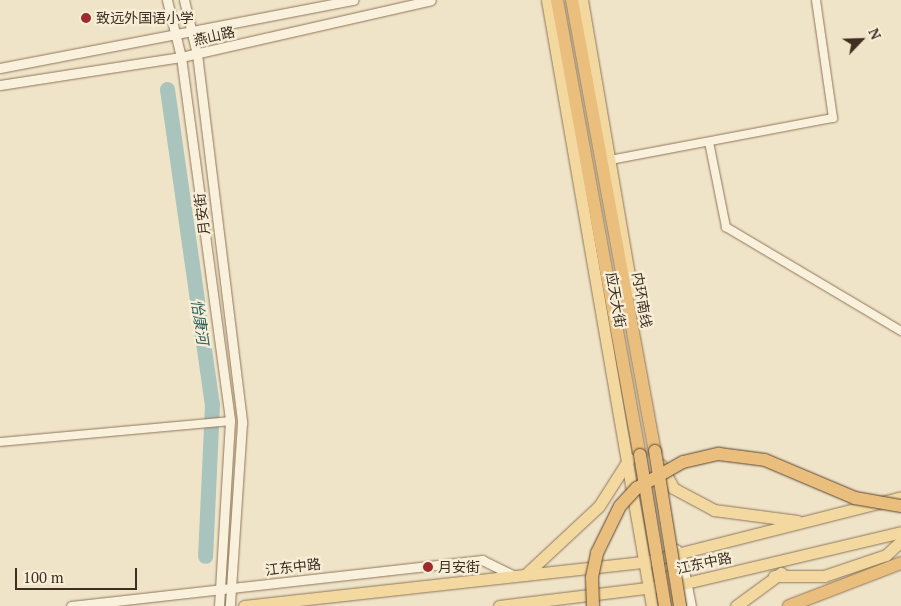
<!DOCTYPE html>
<html>
<head>
<meta charset="utf-8">
<style>
  body { margin:0 }
  #map { position:relative; width:901px; height:606px; overflow:hidden; background:#f0e4c8; font-family:"PT Serif","Noto Sans SC",serif }
  div>[style] { position:absolute }
  [style*='--x'] { left:calc(var(--x)*1px); top:calc(var(--y)*1px); width:calc(var(--w)*1px); rotate:calc(var(--a)*1deg) }
  .river>* { height:15px; margin:-7.5px; padding:0 7.5px; transform-origin:7.5px; border-radius:7.5px; background:#a9c4bc }
  .roads { filter:drop-shadow(0 0 1px #8d765c) drop-shadow(0 0 1px #8d765c) }
  .minor>* { height:8px; margin:-4px; padding:0 4px; transform-origin:4px; border-radius:4px; background:#faf1dc }
  .tertiary>* { height:9px; margin:-4.5px; padding:0 4.5px; transform-origin:4.5px; border-radius:4.5px; background:#faf1dc }
  .primary>* { height:11px; margin:-5.5px; padding:0 5.5px; transform-origin:5.5px; border-radius:5.5px; background:#f3d9a0 }
  .trunk>* { height:12px; margin:-6px; padding:0 6px; transform-origin:6px; border-radius:6px; background:#eabe7c }
  .bridges { filter:drop-shadow(0 0 1px #5b4430) drop-shadow(0 0 1px #5b4430) }
  .trunk-bridge>* { height:12px; margin:-6px; padding:0 6px; transform-origin:6px; border-radius:6px; background:#eabe7c }
  .dots>* { width:14px; height:14px; translate:-50% -50%; box-sizing:border-box; border:2px solid #f7eed8; border-radius:50% }
  span { translate:-50% -50%; white-space:nowrap; text-align:center; line-height:1.15; -webkit-text-stroke:4.5px #f7eed8; paint-order:stroke }
  .poi-label { font-size:14px; color:#3d2e20 }
  .left { translate:0 -50%; text-align:left }
  .street-label { font-size:14px; color:#3d2e20 }
  .water-label { font-size:15px; color:#2f5d5a; font-style:italic }
  .north { position:absolute; left:836px; top:15px; width:50px; height:50px; -webkit-text-stroke:4px #f7eed8; paint-order:stroke; rotate:66deg; font-size:14px; font-weight:700; line-height:20px; text-align:center; color:#3d2e20 }
  .north::after { content:''; display:block; margin:auto; width:18px; height:22px; background:#3d2e20; clip-path:polygon(50% 0,100% 100%,50% 72%,0 100%) }
  .scale { position:absolute; left:15px; top:568px; width:122px; height:22px; box-sizing:border-box; border:2px solid #3d2e20; border-top:0; padding-left:6px; font-size:15px; line-height:18px; white-space:nowrap; color:#3d2e20; -webkit-text-stroke:4px #f7eed8; paint-order:stroke }
</style>
</head>
<body>
<div id="map">
  <div class="river">
    <div style="--x:167;--y:89;--w:318;--a:81.9"></div>
    <div style="--x:212;--y:404;--w:152;--a:92.6"></div>
  </div>
  <div class="roads">
    <div class="minor">
      <div style="--x:709;--y:142;--w:87;--a:78.7"></div>
      <div style="--x:726;--y:227;--w:204;--a:30.7"></div>
      <div style="--x:610;--y:160;--w:227;--a:-10.7"></div>
      <div style="--x:833;--y:118;--w:119;--a:-98.2"></div>
      <div style="--x:0;--y:442;--w:231;--a:-5.2"></div>
    </div>
    <div class="tertiary">
      <div style="--x:167;--y:0;--w:59;--a:76.2"></div>
      <div style="--x:181;--y:57;--w:367;--a:82.3"></div>
      <div style="--x:230;--y:421;--w:185;--a:93.4"></div>
      <div style="--x:184;--y:0;--w:56;--a:76.5"></div>
      <div style="--x:197;--y:54;--w:372;--a:83"></div>
      <div style="--x:242;--y:423;--w:183;--a:93.8"></div>
      <div style="--x:0;--y:68;--w:360;--a:-10.9"></div>
      <div style="--x:0;--y:85;--w:183;--a:-8.8"></div>
      <div style="--x:181;--y:57;--w:256;--a:-12.8"></div>
      <div style="--x:676;--y:549;--w:8;--a:50"></div>
      <div style="--x:681;--y:555;--w:52;--a:78.9"></div>
      <div style="--x:71;--y:606;--w:414;--a:-6.4"></div>
      <div style="--x:482;--y:560;--w:37;--a:26"></div>
    </div>
    <div class="primary">
      <div style="--x:547;--y:0;--w:615;--a:80.17"></div>
      <div style="--x:582;--y:0;--w:296;--a:80.3"></div>
      <div style="--x:661;--y:465;--w:26;--a:62"></div>
      <div style="--x:673;--y:488;--w:47;--a:28.2"></div>
      <div style="--x:714;--y:510;--w:84;--a:7.5"></div>
      <div style="--x:525;--y:575;--w:101;--a:-43"></div>
      <div style="--x:599;--y:506;--w:56;--a:-57.4"></div>
      <div style="--x:669;--y:576;--w:30;--a:82"></div>
      <div style="--x:774;--y:576;--w:50;--a:0"></div>
      <div style="--x:824;--y:576;--w:65;--a:-18.7"></div>
      <div style="--x:886;--y:555;--w:21;--a:-43"></div>
      <div style="--x:244;--y:606;--w:403;--a:-6.3"></div>
      <div style="--x:645;--y:562;--w:264;--a:-14.2"></div>
      <div style="--x:499;--y:606;--w:188;--a:-7"></div>
      <div style="--x:686;--y:583;--w:221;--a:-13.3"></div>
      <div style="--x:736;--y:606;--w:56;--a:-36.3"></div>
    </div>
    <div class="trunk">
      <div style="--x:557;--y:0;--w:463;--a:79.7"></div>
      <div style="--x:572;--y:0;--w:459;--a:79.6"></div>
      <div style="--x:789;--y:606;--w:120;--a:-21"></div>
    </div>
  </div>
  <div class="bridges">
    <div class="trunk-bridge">
      <div style="--x:655;--y:451;--w:157;--a:80.8"></div>
      <div style="--x:640;--y:455;--w:153;--a:80.6"></div>
      <div style="--x:593;--y:606;--w:29;--a:-92"></div>
      <div style="--x:592;--y:577;--w:25;--a:-78"></div>
      <div style="--x:597;--y:553;--w:52;--a:-63.9"></div>
      <div style="--x:620;--y:506;--w:25;--a:-47"></div>
      <div style="--x:637;--y:488;--w:53;--a:-29.5"></div>
      <div style="--x:683;--y:462;--w:37;--a:-13"></div>
      <div style="--x:719;--y:454;--w:46;--a:7.4"></div>
      <div style="--x:765;--y:460;--w:98;--a:22.9"></div>
      <div style="--x:855;--y:498;--w:47;--a:9.9"></div>
    </div>
  </div>
  <div class="dots">
    <div style="left:86px;top:18px;background:#9e2a2b"></div>
    <div style="left:428px;top:567px;background:#9e2a2b"></div>
  </div>
  <div class="poi-label">
    <span class="left" style="left:96px;top:18px">致远外国语小学</span>
    <span class="left" style="left:438px;top:567px">月安街</span>
  </div>
  <div class="street-label">
    <span style="left:214px;top:36px;rotate:-13deg">燕山路</span>
    <span style="left:202px;top:214px;rotate:-97deg">月安街</span>
    <span style="left:616px;top:300px;rotate:80deg">应天大街</span>
    <span style="left:642px;top:300px;rotate:80deg">内环南线</span>
    <span style="left:704px;top:563px;rotate:-12deg">江东中路</span>
    <span style="left:293px;top:567px;rotate:-7deg">江东中路</span>
  </div>
  <div class="water-label">
    <span style="left:200px;top:322px;rotate:82deg">怡康河</span>
  </div>
  <div class="north">N</div>
  <div class="scale">100 m</div>
</div>
</body>
</html>
